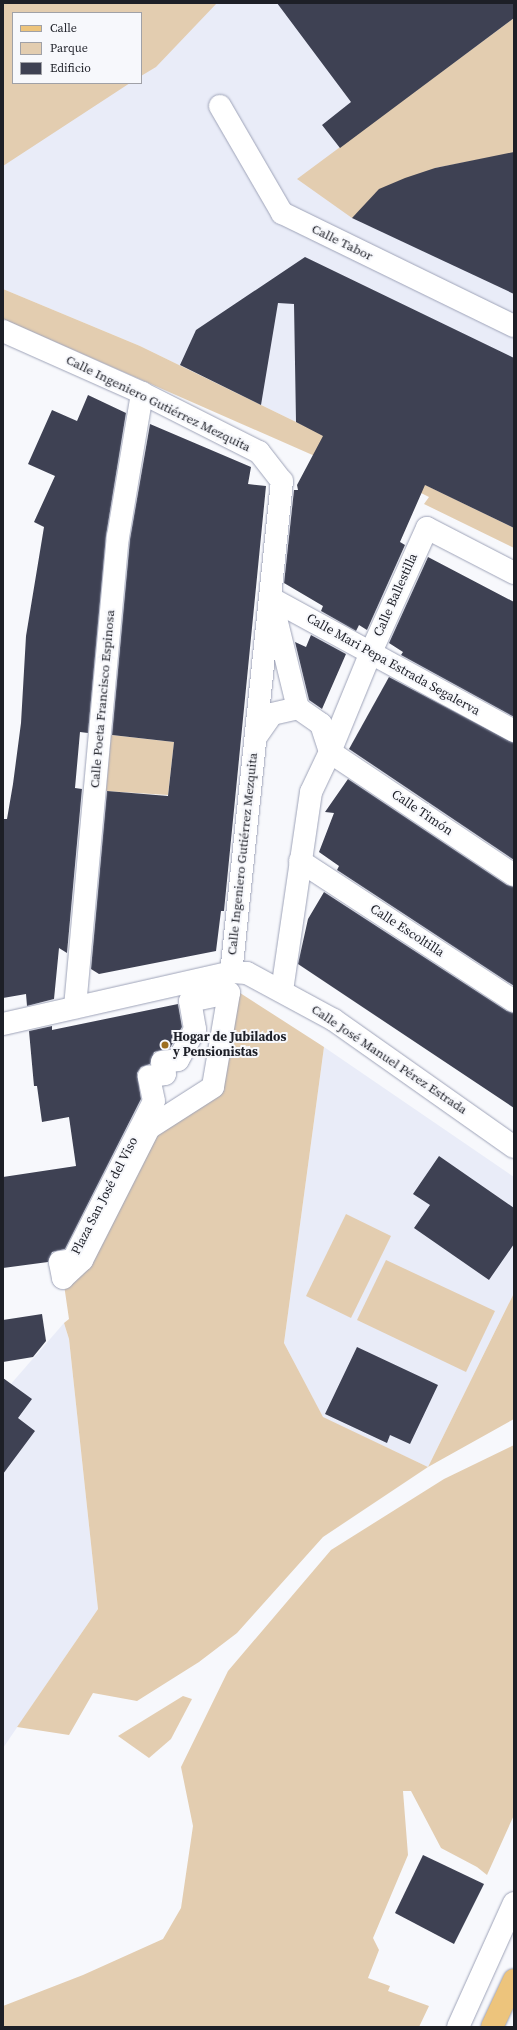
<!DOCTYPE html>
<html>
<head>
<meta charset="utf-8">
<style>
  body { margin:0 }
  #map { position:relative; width:517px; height:2030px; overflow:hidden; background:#f7f8fc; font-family:"Source Serif 4",serif }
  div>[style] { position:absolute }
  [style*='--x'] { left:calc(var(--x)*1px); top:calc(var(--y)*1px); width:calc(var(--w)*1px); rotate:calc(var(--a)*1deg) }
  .built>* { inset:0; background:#e9ecf8 }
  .green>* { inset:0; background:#e3cdb0 }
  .building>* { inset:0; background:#3e4153 }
  .roads { filter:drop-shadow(0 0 1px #9ea3b8) drop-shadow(0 0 1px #9ea3b8) }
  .minor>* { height:22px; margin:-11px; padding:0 11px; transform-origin:11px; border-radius:11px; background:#fff }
  .major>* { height:22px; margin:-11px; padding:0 11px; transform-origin:11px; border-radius:11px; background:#edc47c }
  .dots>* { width:11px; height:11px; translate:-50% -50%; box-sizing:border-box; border:2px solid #f7f8fc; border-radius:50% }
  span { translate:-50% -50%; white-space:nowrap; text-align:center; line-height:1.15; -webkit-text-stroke:4px #f7f8fc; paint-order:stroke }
  .street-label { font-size:13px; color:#1d1f27 }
  .poi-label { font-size:13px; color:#1d1f27; font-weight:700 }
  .left { translate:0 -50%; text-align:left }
  .frame { position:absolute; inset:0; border:4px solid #1d1f27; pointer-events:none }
  .legend { position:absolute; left:12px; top:12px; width:130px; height:72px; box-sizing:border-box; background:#f7f8fc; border:1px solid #a0a1a7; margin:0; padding:5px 7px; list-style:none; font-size:12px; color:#1d1f27 }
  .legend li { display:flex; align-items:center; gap:8px; height:20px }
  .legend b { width:20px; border:1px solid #a0a1a7 }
</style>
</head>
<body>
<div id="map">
  <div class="built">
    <div style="clip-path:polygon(evenodd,3px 3px,514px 3px,514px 528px,140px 346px,3px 289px,3px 3px,13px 13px,141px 13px,141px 83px,13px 83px,13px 13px)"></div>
    <div style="clip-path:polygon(324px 1047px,514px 1177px,514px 1293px,428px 1467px,323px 1418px,284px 1343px)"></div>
    <div style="clip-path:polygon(64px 1323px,69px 1339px,98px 1609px,3px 1748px,3px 1393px)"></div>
  </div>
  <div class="green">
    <div style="clip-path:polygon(3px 3px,217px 3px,156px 67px,141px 76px,141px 13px,13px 13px,13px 83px,130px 83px,3px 166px)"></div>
    <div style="clip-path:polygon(514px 18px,514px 153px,435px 168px,352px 218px,297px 179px)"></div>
    <div style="clip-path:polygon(3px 289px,140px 346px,514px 528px,514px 548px,424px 504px,429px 497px,421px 493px,417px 501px,3px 319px)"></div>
    <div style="clip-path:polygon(111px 735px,174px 742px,168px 795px,106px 791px)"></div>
    <div style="clip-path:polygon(237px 991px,324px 1047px,284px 1343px,323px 1417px,428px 1467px,514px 1293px,514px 1419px,428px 1467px,323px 1537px,237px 1633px,199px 1662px,137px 1701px,93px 1693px,69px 1735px,17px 1727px,98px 1609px,69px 1339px,64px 1323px,69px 1319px,63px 1278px,149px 1128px,213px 1087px)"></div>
    <div style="clip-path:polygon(346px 1214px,391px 1236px,351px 1318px,306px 1296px)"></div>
    <div style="clip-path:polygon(386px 1260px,495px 1311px,466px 1372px,357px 1320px)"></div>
    <div style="clip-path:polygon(514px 1445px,514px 1815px,487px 1875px,477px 1867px,441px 1848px,411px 1791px,403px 1791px,408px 1855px,373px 1938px,379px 1950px,368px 1978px,390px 1986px,388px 1991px,429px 2006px,419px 2027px,3px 2027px,3px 2006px,83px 1975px,163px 1939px,181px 1908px,193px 1826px,181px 1767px,228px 1671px,331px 1550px,444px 1479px)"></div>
    <div style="clip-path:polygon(183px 1696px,192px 1699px,171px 1739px,149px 1758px,118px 1736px)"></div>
  </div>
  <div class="building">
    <div style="clip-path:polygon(277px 3px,514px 3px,514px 18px,340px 148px,322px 125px,351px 102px)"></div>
    <div style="clip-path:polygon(514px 152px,514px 294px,352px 218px,379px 189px,405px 178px,435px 168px)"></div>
    <div style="clip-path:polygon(305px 257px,514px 358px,514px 528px,425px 485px,400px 542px,405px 545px,367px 630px,359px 625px,356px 631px,321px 611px,323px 606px,284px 583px,294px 490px,298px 490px,297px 485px,323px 436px,296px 422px,294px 304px,278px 303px,261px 405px,180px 365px,196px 330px)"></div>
    <div style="clip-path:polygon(88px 395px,126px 413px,106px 536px,88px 733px,80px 732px,75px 788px,82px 789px,67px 953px,59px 948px,54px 999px,27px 1006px,26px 994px,3px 998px,3px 819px,7px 819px,13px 784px,21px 723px,26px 636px,44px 527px,34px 522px,55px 476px,28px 464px,52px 410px,77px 421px)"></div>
    <div style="clip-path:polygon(150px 424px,251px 467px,248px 484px,266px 486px,224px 911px,221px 911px,216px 951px,99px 974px,91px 969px,107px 791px,168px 796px,174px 742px,112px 735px,130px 539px)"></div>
    <div style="clip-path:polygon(428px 557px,514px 602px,514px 717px,401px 655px,403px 652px,389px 643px)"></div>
    <div style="clip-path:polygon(311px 635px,346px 654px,322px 709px,309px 700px,295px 642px,306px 647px)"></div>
    <div style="clip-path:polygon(389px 677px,514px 743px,514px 860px,349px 749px)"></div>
    <div style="clip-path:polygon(348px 779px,507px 885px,514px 887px,514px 986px,337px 870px,339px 866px,319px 852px,334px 813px,325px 812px)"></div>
    <div style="clip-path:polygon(324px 892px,507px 1011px,514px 1013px,514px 1108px,298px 964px,308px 919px)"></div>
    <div style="clip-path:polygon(178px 1004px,182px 1027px,170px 1048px,154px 1052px,150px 1064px,141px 1067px,137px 1073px,141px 1099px,65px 1249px,52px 1252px,48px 1262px,3px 1268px,3px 1177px,76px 1166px,69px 1117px,42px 1122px,37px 1086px,34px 1086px,29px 1031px,52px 1026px,52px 1030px)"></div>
    <div style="clip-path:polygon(439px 1156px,514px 1208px,514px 1244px,489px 1280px,414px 1228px,430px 1205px,413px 1194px)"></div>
    <div style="clip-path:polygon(42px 1314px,46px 1341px,33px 1357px,3px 1362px,3px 1320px)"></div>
    <div style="clip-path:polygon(357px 1347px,438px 1385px,410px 1444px,390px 1435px,387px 1443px,325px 1414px)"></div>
    <div style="clip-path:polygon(3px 1378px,32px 1399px,18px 1418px,35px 1431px,3px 1474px)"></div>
    <div style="clip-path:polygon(423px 1855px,484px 1884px,454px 1944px,395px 1913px)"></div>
  </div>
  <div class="roads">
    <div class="minor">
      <div style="--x:220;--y:106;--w:124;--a:59.9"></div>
      <div style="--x:282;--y:213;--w:258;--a:26"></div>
      <div style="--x:3;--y:331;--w:152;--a:24"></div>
      <div style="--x:142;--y:393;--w:131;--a:26.8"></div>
      <div style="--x:259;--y:452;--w:37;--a:52"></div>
      <div style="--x:282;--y:481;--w:494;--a:95.9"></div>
      <div style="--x:514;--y:573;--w:98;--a:-152.7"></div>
      <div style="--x:427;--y:528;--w:136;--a:114.3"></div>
      <div style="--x:371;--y:652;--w:108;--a:112.3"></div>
      <div style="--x:330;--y:752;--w:221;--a:33.8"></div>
      <div style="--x:272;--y:599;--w:276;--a:28.6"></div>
      <div style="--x:275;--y:614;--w:97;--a:76.3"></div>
      <div style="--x:298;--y:708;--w:28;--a:35"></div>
      <div style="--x:321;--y:724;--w:29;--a:72"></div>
      <div style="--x:330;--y:752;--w:44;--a:115.4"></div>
      <div style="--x:311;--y:792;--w:200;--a:98.3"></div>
      <div style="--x:256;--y:737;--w:28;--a:-55"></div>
      <div style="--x:272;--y:714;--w:27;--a:-13"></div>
      <div style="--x:300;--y:861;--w:256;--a:33.2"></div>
      <div style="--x:229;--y:993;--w:95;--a:99.7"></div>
      <div style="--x:213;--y:1087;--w:76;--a:147.4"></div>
      <div style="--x:149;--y:1128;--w:148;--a:116.9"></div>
      <div style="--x:82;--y:1260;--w:26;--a:137"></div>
      <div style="--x:63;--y:1278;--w:16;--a:-101"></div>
      <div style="--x:60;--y:1262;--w:13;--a:-9"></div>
      <div style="--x:73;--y:1260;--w:178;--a:-63"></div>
      <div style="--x:154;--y:1101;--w:25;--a:-102"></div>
      <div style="--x:149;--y:1077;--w:16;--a:-11"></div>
      <div style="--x:165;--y:1074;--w:12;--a:-104"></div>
      <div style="--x:162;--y:1062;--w:16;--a:-7"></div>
      <div style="--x:178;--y:1060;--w:35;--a:-61"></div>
      <div style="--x:195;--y:1029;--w:28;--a:-100"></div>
      <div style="--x:190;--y:1001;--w:40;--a:-12"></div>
      <div style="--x:75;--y:1007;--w:472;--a:-84.8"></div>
      <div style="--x:118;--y:537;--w:146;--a:-80.5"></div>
      <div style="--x:3;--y:1024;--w:234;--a:-12.8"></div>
      <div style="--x:231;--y:972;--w:16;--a:4"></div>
      <div style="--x:247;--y:973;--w:99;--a:28.4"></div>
      <div style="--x:334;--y:1020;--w:220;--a:35.2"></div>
      <div style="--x:458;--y:2027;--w:136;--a:-65.7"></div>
    </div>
    <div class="major">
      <div style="--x:492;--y:2027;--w:52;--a:-64.9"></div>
    </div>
  </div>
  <div class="dots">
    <div style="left:165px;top:1045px;background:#9d6e20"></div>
  </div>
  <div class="street-label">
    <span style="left:342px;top:243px;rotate:26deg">Calle Tabor</span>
    <span style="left:158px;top:404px;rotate:26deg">Calle Ingeniero Gutiérrez Mezquita</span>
    <span style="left:396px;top:595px;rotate:-66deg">Calle Ballestilla</span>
    <span style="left:393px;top:665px;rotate:29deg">Calle Mari Pepa Estrada Segalerva</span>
    <span style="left:103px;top:699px;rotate:-85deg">Calle Poeta Francisco Espinosa</span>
    <span style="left:422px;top:813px;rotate:34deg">Calle Timón</span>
    <span style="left:243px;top:854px;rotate:-84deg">Calle Ingeniero Gutiérrez Mezquita</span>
    <span style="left:407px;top:931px;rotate:33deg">Calle Escoltilla</span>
    <span style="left:389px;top:1060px;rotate:34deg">Calle José Manuel Pérez Estrada</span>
    <span style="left:105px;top:1196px;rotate:-63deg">Plaza San José del Viso</span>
  </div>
  <div class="poi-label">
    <span class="left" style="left:173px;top:1045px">Hogar de Jubilados<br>y Pensionistas</span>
  </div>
  <div class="frame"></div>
  <ul class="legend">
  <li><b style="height:5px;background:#edc47c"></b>Calle</li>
  <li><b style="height:11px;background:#e3cdb0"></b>Parque</li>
  <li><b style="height:11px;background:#3e4153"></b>Edificio</li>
  </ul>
</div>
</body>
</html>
